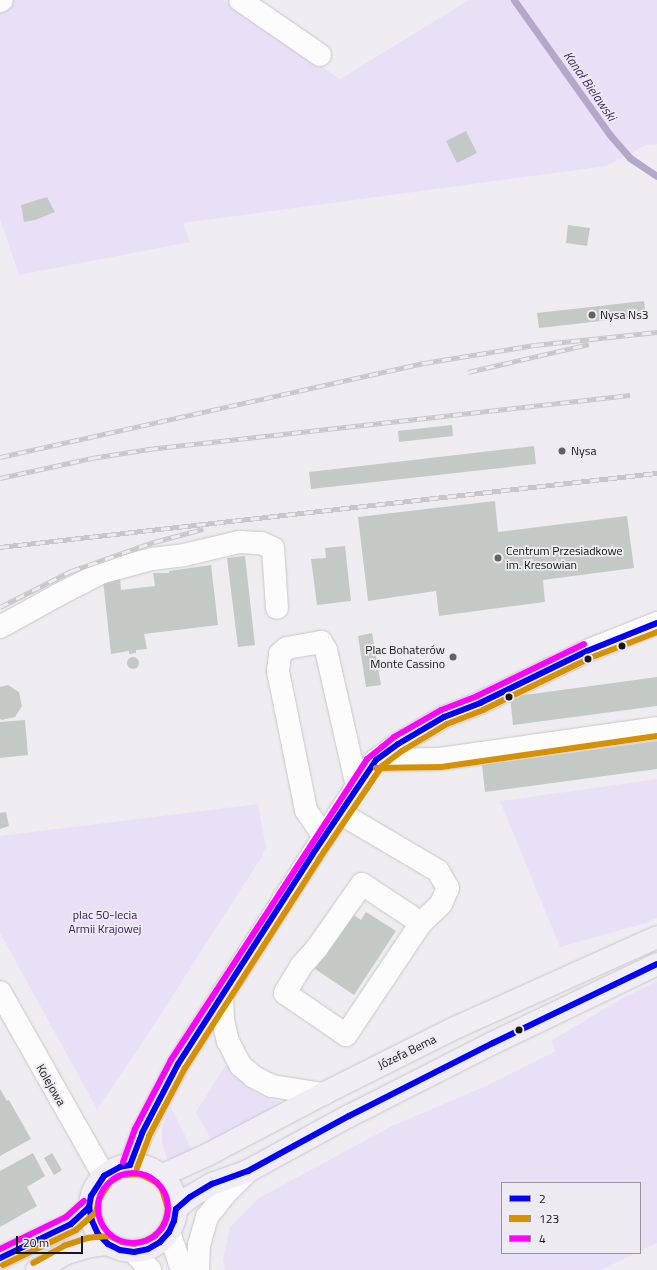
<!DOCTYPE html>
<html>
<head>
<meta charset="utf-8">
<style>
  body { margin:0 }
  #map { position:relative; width:657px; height:1270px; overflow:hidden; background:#eeecf0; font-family:"Titillium Web",sans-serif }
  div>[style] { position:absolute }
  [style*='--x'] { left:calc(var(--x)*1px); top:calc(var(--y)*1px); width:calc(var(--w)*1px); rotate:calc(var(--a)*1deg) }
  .green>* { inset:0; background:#e9e0f7 }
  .stream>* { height:7px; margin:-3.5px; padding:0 3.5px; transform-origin:3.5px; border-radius:3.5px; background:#b5a7ca }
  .building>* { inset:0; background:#c3cac5 }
  .round { border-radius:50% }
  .roads { filter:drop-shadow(0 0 1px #c8c6ca) drop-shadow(0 0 1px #c8c6ca) }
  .minor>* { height:22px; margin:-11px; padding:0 11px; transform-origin:11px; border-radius:11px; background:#fcfcfd }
  .major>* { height:22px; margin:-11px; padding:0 11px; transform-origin:11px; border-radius:11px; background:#f1edf5 }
  .major>.ring { margin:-11px; padding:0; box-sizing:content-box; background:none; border:22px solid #f1edf5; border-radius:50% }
  .rail>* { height:4.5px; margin-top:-2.25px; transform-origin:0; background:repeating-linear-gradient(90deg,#edeaf2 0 9px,#c8c7c8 0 18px); box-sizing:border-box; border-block:1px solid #c8c7c8 }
  .bus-1>* { height:6px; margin:-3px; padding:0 3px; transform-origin:3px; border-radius:3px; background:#00f }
  .bus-2>* { height:6px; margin:-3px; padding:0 3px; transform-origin:3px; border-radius:3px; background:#d59004 }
  .bus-3>* { height:6px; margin:-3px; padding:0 3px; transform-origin:3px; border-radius:3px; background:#f0f }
  .bus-3>.ring { margin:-3px; padding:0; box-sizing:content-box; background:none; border:6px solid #f0f; border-radius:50% }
  .dots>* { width:11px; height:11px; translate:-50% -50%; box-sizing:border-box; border:2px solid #edeaf2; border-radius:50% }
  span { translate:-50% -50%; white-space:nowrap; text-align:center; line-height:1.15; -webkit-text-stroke:3.5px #edeaf2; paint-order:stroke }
  .poi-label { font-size:12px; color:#171619 }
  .left { translate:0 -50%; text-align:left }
  .right { translate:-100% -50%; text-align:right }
  .park-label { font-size:12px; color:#3c205b }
  .street-label { font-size:12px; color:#171619 }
  .water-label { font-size:13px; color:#462a66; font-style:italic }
  .legend { position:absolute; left:501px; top:1182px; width:140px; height:72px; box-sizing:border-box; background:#edeaf2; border:1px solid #97959b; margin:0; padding:5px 7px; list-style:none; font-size:12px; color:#171619 }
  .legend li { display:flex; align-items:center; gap:8px; height:20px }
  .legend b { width:20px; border:1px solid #97959b }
  .scale { position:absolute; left:16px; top:1236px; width:67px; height:18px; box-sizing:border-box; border:2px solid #171619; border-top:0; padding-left:5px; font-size:12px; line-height:14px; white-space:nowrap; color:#171619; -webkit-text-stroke:3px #edeaf2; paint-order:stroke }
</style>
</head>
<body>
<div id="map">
  <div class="green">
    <div style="clip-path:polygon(0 0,223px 0,340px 79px,469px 0,657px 0,657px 144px,646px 145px,607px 166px,183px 223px,190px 242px,19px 275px,0 219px)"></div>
    <div style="clip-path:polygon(657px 779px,657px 918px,646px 923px,560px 947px,500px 801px)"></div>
    <div style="clip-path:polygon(258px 804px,266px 847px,261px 858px,143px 1042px,97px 1109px,0 933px,0 836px)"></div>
    <div style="clip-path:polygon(657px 981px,657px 1243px,640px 1251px,640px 1183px,502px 1183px,502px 1253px,636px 1253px,601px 1270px,225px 1270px,223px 1260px,230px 1227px,259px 1198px,392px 1126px,486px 1086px,556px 1051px,551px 1041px,619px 1000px)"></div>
    <div style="clip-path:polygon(227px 1063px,234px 1074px,254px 1092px,271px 1100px,288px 1104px,212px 1142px,196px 1112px)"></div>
    <div style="clip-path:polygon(171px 1107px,193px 1152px,184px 1156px,167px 1159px,162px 1143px,162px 1130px,166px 1115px)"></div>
  </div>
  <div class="stream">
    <div style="--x:514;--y:0;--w:166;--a:54.6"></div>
    <div style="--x:610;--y:135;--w:30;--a:49"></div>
    <div style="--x:630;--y:158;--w:32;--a:34"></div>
  </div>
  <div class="building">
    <div style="clip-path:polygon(466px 131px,477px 153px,457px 163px,446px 141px)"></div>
    <div style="clip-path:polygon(47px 197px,55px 212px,35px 220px,24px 222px,21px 205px)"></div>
    <div style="clip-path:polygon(568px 225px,590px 228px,587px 246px,566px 243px)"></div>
    <div style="clip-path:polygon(644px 301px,646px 316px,539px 328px,537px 313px)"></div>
    <div style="clip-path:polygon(452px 425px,453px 436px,399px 442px,398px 431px)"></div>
    <div style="clip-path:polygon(534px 446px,536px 464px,311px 489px,309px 472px)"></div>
    <div style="clip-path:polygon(495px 501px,498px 532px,627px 516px,634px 568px,543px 580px,545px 602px,491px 609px,439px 616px,436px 591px,368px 601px,358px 517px)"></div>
    <div style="clip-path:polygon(345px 546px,351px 601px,317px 605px,311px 559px,326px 558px,325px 548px)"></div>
    <div style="clip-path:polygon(245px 556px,255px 645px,238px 647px,227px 558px)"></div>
    <div style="clip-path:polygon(211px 565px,218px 625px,144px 634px,147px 649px,136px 650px,136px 653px,129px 654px,129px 651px,111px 654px,103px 580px,120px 578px,121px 590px,155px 586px,153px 573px,169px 573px,169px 571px)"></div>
    <div style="clip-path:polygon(372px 633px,381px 685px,366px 687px,358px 636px)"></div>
    <div class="round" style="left:127px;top:657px;width:12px;height:12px"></div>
    <div style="clip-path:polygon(657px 677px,657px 706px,513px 725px,510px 697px)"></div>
    <div style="clip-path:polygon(8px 685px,19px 692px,22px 706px,15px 717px,2px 720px,0 719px,0 687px)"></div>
    <div style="clip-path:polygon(25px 720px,28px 755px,0 758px,0 722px)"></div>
    <div style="clip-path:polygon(657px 741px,657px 769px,485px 792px,482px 765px)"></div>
    <div style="clip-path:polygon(6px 812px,9px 826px,0 829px,0 813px)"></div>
    <div style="clip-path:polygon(366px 912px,396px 931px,354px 995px,315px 969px,352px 914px,361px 920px)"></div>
    <div style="clip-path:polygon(0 1089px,7px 1101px,9px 1100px,31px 1139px,0 1156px)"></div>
    <div style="clip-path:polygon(33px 1153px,45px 1176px,27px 1187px,37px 1206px,0 1227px,0 1171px)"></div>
    <div style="clip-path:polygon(52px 1153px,62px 1170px,54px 1175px,44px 1158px)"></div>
  </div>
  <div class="roads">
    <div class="minor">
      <div style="--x:240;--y:0;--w:97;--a:34.5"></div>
      <div style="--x:0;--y:1;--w:2;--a:-27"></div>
      <div style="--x:0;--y:627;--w:66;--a:-28.9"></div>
      <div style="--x:58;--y:595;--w:51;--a:-27.1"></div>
      <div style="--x:103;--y:572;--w:51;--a:-14.9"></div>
      <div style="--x:152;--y:559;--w:32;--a:-7"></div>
      <div style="--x:184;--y:555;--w:57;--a:-13.3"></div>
      <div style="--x:239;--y:542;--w:22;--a:3"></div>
      <div style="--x:261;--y:543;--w:13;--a:23"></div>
      <div style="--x:273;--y:548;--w:60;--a:86.2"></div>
      <div style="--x:376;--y:760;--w:64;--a:-0.9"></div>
      <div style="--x:440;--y:759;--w:219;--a:-8.1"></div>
      <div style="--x:340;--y:813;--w:114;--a:30.6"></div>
      <div style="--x:438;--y:871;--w:20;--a:60"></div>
      <div style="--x:448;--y:888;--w:17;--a:114"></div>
      <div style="--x:441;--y:904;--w:28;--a:136"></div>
      <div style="--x:421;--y:923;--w:135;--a:123.8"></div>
      <div style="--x:346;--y:1035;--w:74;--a:-145.5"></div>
      <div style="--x:285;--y:993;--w:31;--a:-59"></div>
      <div style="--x:301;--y:966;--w:24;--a:-48"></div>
      <div style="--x:317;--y:948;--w:78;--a:-54.9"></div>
      <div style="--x:362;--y:884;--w:71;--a:33.5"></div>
      <div style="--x:324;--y:837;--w:32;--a:-124"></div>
      <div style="--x:306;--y:810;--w:142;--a:-101.4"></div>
      <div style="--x:278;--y:671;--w:17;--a:-83"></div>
      <div style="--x:280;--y:654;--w:9;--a:-41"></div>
      <div style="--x:287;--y:648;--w:35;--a:-10"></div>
      <div style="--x:321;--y:642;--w:9;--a:58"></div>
      <div style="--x:326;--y:650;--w:140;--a:77.2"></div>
      <div style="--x:0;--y:992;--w:211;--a:60.5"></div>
      <div style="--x:222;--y:994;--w:26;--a:88"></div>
      <div style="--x:223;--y:1020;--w:22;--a:77"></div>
      <div style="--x:228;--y:1041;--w:28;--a:63"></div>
      <div style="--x:241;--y:1066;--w:17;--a:40"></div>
      <div style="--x:254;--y:1077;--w:20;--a:27"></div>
      <div style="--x:272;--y:1086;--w:52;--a:8.9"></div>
      <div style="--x:130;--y:1165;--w:34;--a:-69"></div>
      <div style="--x:142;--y:1133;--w:78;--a:-62.4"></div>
      <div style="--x:178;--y:1064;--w:248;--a:-57.3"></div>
      <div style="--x:312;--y:855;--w:100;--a:-56.8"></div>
      <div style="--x:367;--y:771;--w:14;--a:-51"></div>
      <div style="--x:376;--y:760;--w:27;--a:-36"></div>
      <div style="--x:398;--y:744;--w:53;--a:-30.4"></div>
      <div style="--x:444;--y:717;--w:39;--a:-21"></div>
      <div style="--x:480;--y:703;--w:119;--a:-25.9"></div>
      <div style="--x:587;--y:651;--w:75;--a:-21.8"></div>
      <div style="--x:169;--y:1232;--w:40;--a:71.1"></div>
      <div style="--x:134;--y:1252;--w:24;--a:48"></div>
      <div style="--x:198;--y:1270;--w:25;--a:-88"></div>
      <div style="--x:199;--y:1245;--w:29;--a:-74"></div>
      <div style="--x:207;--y:1217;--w:29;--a:-52"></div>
      <div style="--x:225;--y:1194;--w:33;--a:-45"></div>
    </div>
    <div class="major">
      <div class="ring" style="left:90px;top:1165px;width:64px;height:64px"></div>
      <div style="--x:161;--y:1176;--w:51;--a:-24.5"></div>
      <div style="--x:207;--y:1155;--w:131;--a:-27.7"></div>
      <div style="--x:323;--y:1094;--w:150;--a:-26.6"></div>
      <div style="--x:457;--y:1027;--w:219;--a:-24.2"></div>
      <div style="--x:176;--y:1209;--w:18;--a:-41"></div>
      <div style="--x:190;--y:1197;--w:26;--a:-31"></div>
      <div style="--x:212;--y:1184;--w:38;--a:-20"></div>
      <div style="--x:248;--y:1171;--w:115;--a:-28.6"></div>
      <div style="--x:349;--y:1116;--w:161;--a:-26.9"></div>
      <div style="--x:493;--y:1043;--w:182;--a:-25.7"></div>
      <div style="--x:0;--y:1258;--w:79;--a:-25.6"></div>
      <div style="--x:71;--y:1224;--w:25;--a:-43"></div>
      <div style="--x:37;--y:1270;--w:34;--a:-30"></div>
      <div style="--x:67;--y:1253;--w:24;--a:-17"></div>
      <div style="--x:90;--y:1246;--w:18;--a:-6"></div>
    </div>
  </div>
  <div class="rail">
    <div style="--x:468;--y:372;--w:124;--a:-13"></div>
    <div style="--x:0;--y:457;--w:434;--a:-12.5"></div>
    <div style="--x:424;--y:363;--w:112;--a:-9.2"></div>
    <div style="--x:535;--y:345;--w:123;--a:-6.1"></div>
    <div style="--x:0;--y:478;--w:94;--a:-12.3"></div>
    <div style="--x:92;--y:458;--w:58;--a:-9"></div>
    <div style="--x:149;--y:449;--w:484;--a:-6.4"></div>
    <div style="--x:0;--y:547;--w:661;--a:-6.43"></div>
    <div style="--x:0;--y:607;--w:80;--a:-26.9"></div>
    <div style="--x:71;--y:571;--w:88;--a:-19.3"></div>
    <div style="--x:154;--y:542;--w:51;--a:-14.9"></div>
  </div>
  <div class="bus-1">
    <div style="--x:130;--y:1165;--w:34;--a:-69"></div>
    <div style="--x:142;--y:1133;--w:78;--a:-62.4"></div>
    <div style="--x:178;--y:1064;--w:248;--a:-57.3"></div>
    <div style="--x:312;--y:855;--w:115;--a:-56"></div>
    <div style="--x:376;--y:760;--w:27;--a:-36"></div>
    <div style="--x:398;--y:744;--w:53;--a:-30.4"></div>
    <div style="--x:444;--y:717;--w:39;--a:-21"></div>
    <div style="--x:480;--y:703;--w:119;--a:-25.9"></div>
    <div style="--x:587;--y:651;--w:75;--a:-21.8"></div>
    <div style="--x:130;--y:1165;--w:10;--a:169"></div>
    <div style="--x:120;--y:1167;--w:18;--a:151"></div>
    <div style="--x:104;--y:1176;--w:24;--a:123"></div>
    <div style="--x:91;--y:1196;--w:11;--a:100"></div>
    <div style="--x:89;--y:1207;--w:14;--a:78"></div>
    <div style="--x:92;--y:1221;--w:14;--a:65"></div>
    <div style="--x:98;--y:1234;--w:14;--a:45"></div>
    <div style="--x:108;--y:1244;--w:13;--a:27"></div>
    <div style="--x:120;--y:1250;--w:14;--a:8"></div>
    <div style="--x:134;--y:1252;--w:14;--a:-12"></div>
    <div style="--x:148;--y:1249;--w:14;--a:-30"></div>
    <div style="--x:160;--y:1242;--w:13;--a:-48"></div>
    <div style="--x:169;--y:1232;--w:12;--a:-66"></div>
    <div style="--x:174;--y:1221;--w:12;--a:-81"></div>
    <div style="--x:176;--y:1209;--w:18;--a:-41"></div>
    <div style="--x:190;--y:1197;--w:26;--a:-31"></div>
    <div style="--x:212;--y:1184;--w:38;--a:-20"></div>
    <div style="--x:248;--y:1171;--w:115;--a:-28.6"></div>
    <div style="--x:349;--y:1116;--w:161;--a:-26.9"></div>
    <div style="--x:493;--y:1043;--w:182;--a:-25.7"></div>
    <div style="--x:0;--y:1258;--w:79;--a:-25.6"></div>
    <div style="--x:71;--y:1224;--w:25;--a:-43"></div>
  </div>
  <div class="bus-2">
    <div style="--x:376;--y:768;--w:65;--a:-0.9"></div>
    <div style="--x:441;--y:767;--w:218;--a:-8.2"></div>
    <div style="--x:137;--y:1168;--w:34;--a:-69"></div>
    <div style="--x:149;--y:1136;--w:77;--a:-62.1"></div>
    <div style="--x:185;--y:1068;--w:248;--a:-57.3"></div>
    <div style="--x:319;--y:859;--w:112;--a:-55.9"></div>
    <div style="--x:382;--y:766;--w:25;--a:-37"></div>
    <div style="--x:402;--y:751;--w:52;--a:-31"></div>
    <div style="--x:447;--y:724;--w:39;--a:-21"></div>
    <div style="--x:483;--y:710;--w:119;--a:-25.9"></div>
    <div style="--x:590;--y:658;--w:72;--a:-21.2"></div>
    <div style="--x:3;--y:1265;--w:81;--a:-25.6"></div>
    <div style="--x:76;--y:1230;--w:27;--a:-42"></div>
    <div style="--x:96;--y:1212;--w:13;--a:-77"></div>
    <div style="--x:99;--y:1199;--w:20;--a:-57"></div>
    <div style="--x:110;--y:1182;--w:14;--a:-30"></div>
    <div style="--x:122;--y:1175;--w:18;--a:-3"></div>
    <div style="--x:140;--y:1174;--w:18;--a:27"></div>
    <div style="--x:156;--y:1182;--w:9;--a:49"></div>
    <div style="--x:162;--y:1189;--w:21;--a:73"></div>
    <div style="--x:168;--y:1209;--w:10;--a:101"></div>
    <div style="--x:166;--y:1219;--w:10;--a:114"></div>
    <div style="--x:162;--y:1228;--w:11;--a:131"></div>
    <div style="--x:155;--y:1236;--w:11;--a:153"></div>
    <div style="--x:145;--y:1241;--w:11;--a:165"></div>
    <div style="--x:134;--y:1244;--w:12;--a:-171"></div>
    <div style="--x:122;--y:1242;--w:14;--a:-155"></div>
    <div style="--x:109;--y:1236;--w:21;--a:175"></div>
    <div style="--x:88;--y:1238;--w:25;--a:162"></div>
    <div style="--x:64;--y:1246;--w:35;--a:151"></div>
  </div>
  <div class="bus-3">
    <div style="--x:123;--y:1162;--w:35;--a:-70"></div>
    <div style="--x:135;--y:1129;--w:78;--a:-62.4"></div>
    <div style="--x:171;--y:1060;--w:359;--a:-56.9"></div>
    <div style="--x:367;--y:759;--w:35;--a:-39"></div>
    <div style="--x:394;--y:737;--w:54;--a:-29.9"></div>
    <div style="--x:441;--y:710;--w:39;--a:-21"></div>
    <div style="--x:477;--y:696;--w:119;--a:-25.9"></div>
    <div class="ring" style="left:98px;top:1173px;width:64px;height:64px"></div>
    <div style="--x:0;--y:1249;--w:73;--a:-25.9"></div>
    <div style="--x:66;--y:1217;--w:24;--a:-42"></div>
  </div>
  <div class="dots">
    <div style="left:592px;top:315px;background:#626164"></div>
    <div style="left:562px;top:451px;background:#626164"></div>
    <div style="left:498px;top:558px;background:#626164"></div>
    <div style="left:622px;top:646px;background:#171619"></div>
    <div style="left:453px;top:657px;background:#626164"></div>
    <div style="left:588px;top:659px;background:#171619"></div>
    <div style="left:509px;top:697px;background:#171619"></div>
    <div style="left:519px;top:1030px;background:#171619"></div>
  </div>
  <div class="poi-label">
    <span class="left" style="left:600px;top:315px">Nysa Ns3</span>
    <span class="left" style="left:571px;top:451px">Nysa</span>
    <span class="left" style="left:506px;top:558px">Centrum Przesiadkowe<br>im. Kresowian</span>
    <span class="right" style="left:445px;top:657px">Plac Bohaterów<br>Monte Cassino</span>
  </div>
  <div class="park-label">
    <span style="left:105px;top:922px">plac 50-lecia<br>Armii Krajowej</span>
  </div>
  <div class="street-label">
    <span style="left:407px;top:1052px;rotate:-26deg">Józefa Bema</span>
    <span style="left:51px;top:1085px;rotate:60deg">Kolejowa</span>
  </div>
  <div class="water-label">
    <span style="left:590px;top:86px;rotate:55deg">Kanał Bielawski</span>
  </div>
  <ul class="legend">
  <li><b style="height:5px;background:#00f"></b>2</li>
  <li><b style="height:5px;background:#d59004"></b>123</li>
  <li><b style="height:5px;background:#f0f"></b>4</li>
  </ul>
  <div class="scale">20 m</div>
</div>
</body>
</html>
